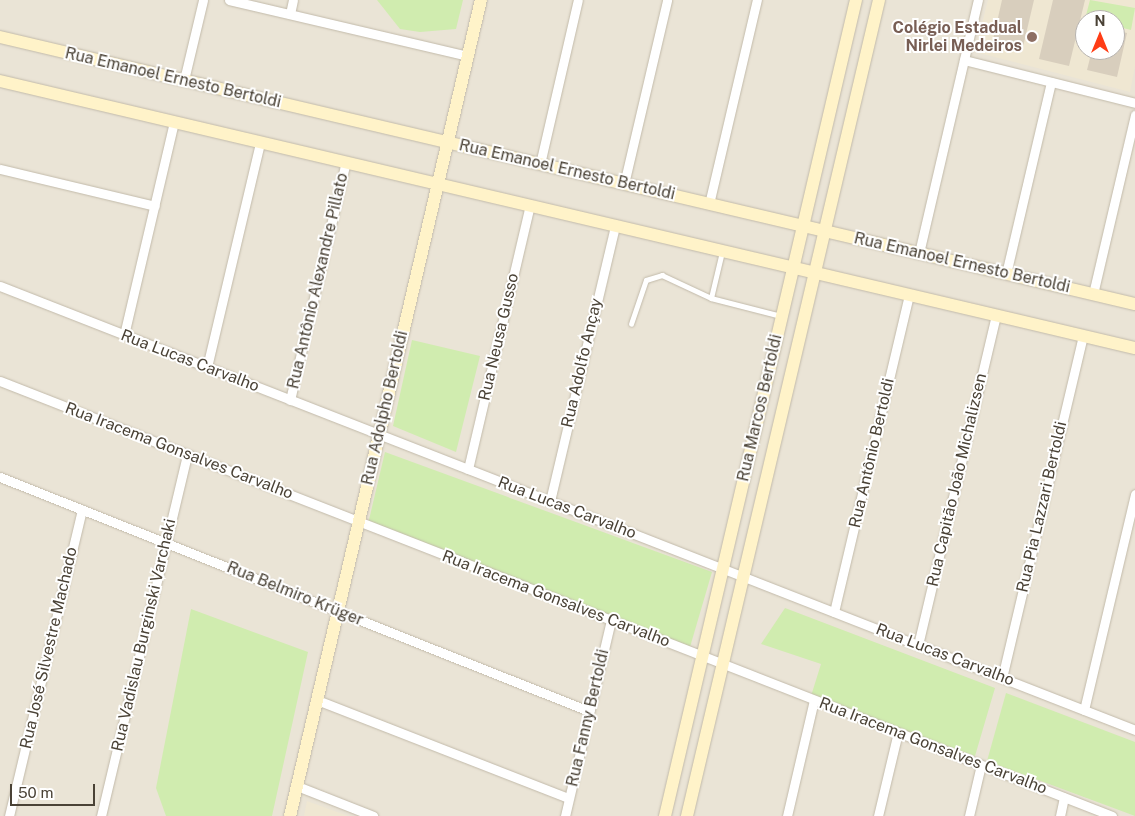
<!DOCTYPE html>
<html>
<head>
<meta charset="utf-8">
<style>
  body { margin:0 }
  #map { position:relative; width:1135px; height:816px; overflow:hidden; background:#f5f2e9; font-family:"Public Sans",sans-serif }
  div>[style] { position:absolute }
  [style*='--x'] { left:calc(var(--x)*1px); top:calc(var(--y)*1px); width:calc(var(--w)*1px); rotate:calc(var(--a)*1deg) }
  .residential>* { inset:0; background:#eae4d6 }
  .education>* { inset:0; background:#efe7d2 }
  .green>* { inset:0; background:#d0ecaf }
  .building>* { inset:0; background:#d8cebd }
  .roads { filter:drop-shadow(0 0 1px #c2baaa) drop-shadow(0 0 1px #c2baaa) }
  .lane>* { height:4.5px; margin:-2.25px; padding:0 2.25px; transform-origin:2.25px; border-radius:2.25px; background:#fff }
  .street>* { height:9px; margin:-4.5px; padding:0 4.5px; transform-origin:4.5px; border-radius:4.5px; background:#fff }
  .secondary>* { height:12px; margin:-6px; padding:0 6px; transform-origin:6px; border-radius:6px; background:#fff3c9 }
  .dots>* { width:14px; height:14px; translate:-50% -50%; box-sizing:border-box; border:2px solid #fff; border-radius:50% }
  span { translate:-50% -50%; white-space:nowrap; text-align:center; line-height:1.15; -webkit-text-stroke:4px #fff; paint-order:stroke }
  .education-label { font-size:16px; color:#785e54; font-weight:700 }
  .right { translate:-100% -50%; text-align:right }
  .street-label { font-size:16px; color:#4a4236 }
  .north { position:absolute; left:1075px; top:10px; width:50px; height:50px; box-sizing:border-box; background:#fff; border:1px solid #b7b3af; border-radius:50%; rotate:0deg; font-size:14px; font-weight:700; line-height:20px; text-align:center; color:#4a4236 }
  .north::after { content:''; display:block; margin:auto; width:18px; height:22px; background:#ff3d16; clip-path:polygon(50% 0,100% 100%,50% 72%,0 100%) }
  .scale { position:absolute; left:10px; top:784px; width:85px; height:22px; box-sizing:border-box; border:2px solid #4a4236; border-top:0; padding-left:6px; font-size:15px; line-height:18px; white-space:nowrap; color:#4a4236; -webkit-text-stroke:4px #fff; paint-order:stroke }
</style>
</head>
<body>
<div id="map">
  <div class="residential">
    <div style="clip-path:polygon(evenodd,0 0,1135px 0,1135px 816px,0 816px,0 0,1085px 20px,1115px 20px,1115px 50px,1085px 50px,1085px 20px)"></div>
  </div>
  <div class="education">
    <div style="clip-path:polygon(evenodd,988px 0,1135px 0,1135px 66px,1130px 92px,975px 52px,988px 0,1085px 20px,1115px 20px,1115px 50px,1085px 50px,1085px 20px)"></div>
    <div style="clip-path:polygon(307px 801px,348px 816px,304px 816px)"></div>
  </div>
  <div class="green">
    <div style="clip-path:polygon(377px 0,463px 0,456px 29px,420px 32px,400px 29px)"></div>
    <div style="clip-path:polygon(1090px 0,1135px 8px,1131px 30px,1115px 26px,1115px 20px,1085px 19px)"></div>
    <div style="clip-path:polygon(412px 340px,480px 356px,456px 452px,393px 426px)"></div>
    <div style="clip-path:polygon(385px 452px,712px 572px,690px 647px,368px 524px)"></div>
    <div style="clip-path:polygon(785px 608px,995px 688px,975px 756px,811px 696px,821px 664px,761px 644px)"></div>
    <div style="clip-path:polygon(191px 609px,308px 652px,272px 816px,166px 816px,156px 788px)"></div>
    <div style="clip-path:polygon(1006px 693px,1135px 742px,1135px 816px,987px 761px)"></div>
  </div>
  <div class="building">
    <div style="clip-path:polygon(1002px 0,1034px 0,1022px 51px,992px 44px)"></div>
    <div style="clip-path:polygon(1053px 0,1085px 0,1069px 66px,1039px 59px)"></div>
    <div style="clip-path:polygon(1115px 30px,1127px 33px,1117px 77px,1087px 70px,1092px 50px,1115px 50px)"></div>
  </div>
  <div class="roads">
    <div class="lane">
      <div style="--x:711;--y:298;--w:47;--a:-76.6"></div>
      <div style="--x:631;--y:324;--w:46;--a:-71.2"></div>
      <div style="--x:646;--y:280;--w:17;--a:-17"></div>
      <div style="--x:662;--y:275;--w:54;--a:25.1"></div>
      <div style="--x:711;--y:298;--w:72;--a:14.4"></div>
    </div>
    <div class="street">
      <div style="--x:229;--y:0;--w:245;--a:13.2"></div>
      <div style="--x:290;--y:14;--w:14;--a:-78"></div>
      <div style="--x:964;--y:60;--w:176;--a:14.1"></div>
      <div style="--x:184;--y:80;--w:82;--a:-76.6"></div>
      <div style="--x:540;--y:164;--w:168;--a:-77"></div>
      <div style="--x:0;--y:169;--w:159;--a:13.4"></div>
      <div style="--x:624;--y:184;--w:189;--a:-76.8"></div>
      <div style="--x:709;--y:204;--w:210;--a:-76.8"></div>
      <div style="--x:919;--y:253;--w:260;--a:-76.9"></div>
      <div style="--x:1006;--y:274;--w:197;--a:-76.8"></div>
      <div style="--x:0;--y:286;--w:1219;--a:21.36"></div>
      <div style="--x:1093;--y:294;--w:184;--a:-76.8"></div>
      <div style="--x:124;--y:335;--w:219;--a:-76.8"></div>
      <div style="--x:207;--y:367;--w:231;--a:-76.7"></div>
      <div style="--x:0;--y:381;--w:1194;--a:21.36"></div>
      <div style="--x:290;--y:400;--w:244;--a:-76.8"></div>
      <div style="--x:468;--y:469;--w:271;--a:-76.8"></div>
      <div style="--x:0;--y:477;--w:634;--a:21.67"></div>
      <div style="--x:550;--y:501;--w:284;--a:-76.7"></div>
      <div style="--x:834;--y:612;--w:326;--a:-76.7"></div>
      <div style="--x:918;--y:645;--w:339;--a:-76.7"></div>
      <div style="--x:1002;--y:678;--w:351;--a:-76.7"></div>
      <div style="--x:317;--y:700;--w:270;--a:21.3"></div>
      <div style="--x:1084;--y:710;--w:222;--a:-76.7"></div>
      <div style="--x:297;--y:786;--w:82;--a:21.5"></div>
      <div style="--x:9;--y:816;--w:315;--a:-76.6"></div>
      <div style="--x:101;--y:816;--w:372;--a:-76.6"></div>
      <div style="--x:565;--y:816;--w:201;--a:-76.8"></div>
      <div style="--x:787;--y:816;--w:119;--a:-76.9"></div>
      <div style="--x:878;--y:816;--w:86;--a:-76.6"></div>
      <div style="--x:969;--y:816;--w:52;--a:-76.8"></div>
      <div style="--x:1060;--y:816;--w:19;--a:-78"></div>
    </div>
    <div class="secondary">
      <div style="--x:0;--y:37;--w:1166;--a:13.24"></div>
      <div style="--x:0;--y:81;--w:1166;--a:13.24"></div>
      <div style="--x:290;--y:816;--w:838;--a:-76.83"></div>
      <div style="--x:665;--y:816;--w:838;--a:-76.83"></div>
      <div style="--x:687;--y:816;--w:838;--a:-76.76"></div>
    </div>
  </div>
  <div class="dots">
    <div style="left:1032px;top:37px;background:#8d6e63"></div>
  </div>
  <div class="education-label">
    <span class="right" style="left:1022px;top:37px">Colégio Estadual<br>Nirlei Medeiros</span>
  </div>
  <div class="street-label">
    <span style="left:173px;top:78px;rotate:13deg">Rua Emanoel Ernesto Bertoldi</span>
    <span style="left:567px;top:170px;rotate:13deg">Rua Emanoel Ernesto Bertoldi</span>
    <span style="left:962px;top:263px;rotate:13deg">Rua Emanoel Ernesto Bertoldi</span>
    <span style="left:318px;top:281px;rotate:-77deg">Rua Antônio Alexandre Pillato</span>
    <span style="left:499px;top:337px;rotate:-77deg">Rua Neusa Gusso</span>
    <span style="left:190px;top:361px;rotate:21deg">Rua Lucas Carvalho</span>
    <span style="left:582px;top:363px;rotate:-77deg">Rua Adolfo Ançay</span>
    <span style="left:385px;top:408px;rotate:-77deg">Rua Adolpho Bertoldi</span>
    <span style="left:760px;top:408px;rotate:-77deg">Rua Marcos Bertoldi</span>
    <span style="left:179px;top:451px;rotate:21deg">Rua Iracema Gonsalves Carvalho</span>
    <span style="left:872px;top:453px;rotate:-77deg">Rua Antônio Bertoldi</span>
    <span style="left:957px;top:480px;rotate:-77deg">Rua Capitão João Michalizsen</span>
    <span style="left:1042px;top:507px;rotate:-77deg">Rua Pia Lazzari Bertoldi</span>
    <span style="left:567px;top:508px;rotate:21deg">Rua Lucas Carvalho</span>
    <span style="left:295px;top:594px;rotate:22deg">Rua Belmiro Krüger</span>
    <span style="left:556px;top:599px;rotate:21deg">Rua Iracema Gonsalves Carvalho</span>
    <span style="left:144px;top:635px;rotate:-77deg">Rua Vadislau Burginski Varchaki</span>
    <span style="left:49px;top:648px;rotate:-77deg">Rua José Silvestre Machado</span>
    <span style="left:945px;top:655px;rotate:21deg">Rua Lucas Carvalho</span>
    <span style="left:588px;top:718px;rotate:-77deg">Rua Fanny Bertoldi</span>
    <span style="left:933px;top:746px;rotate:21deg">Rua Iracema Gonsalves Carvalho</span>
  </div>
  <div class="north">N</div>
  <div class="scale">50 m</div>
</div>
</body>
</html>
